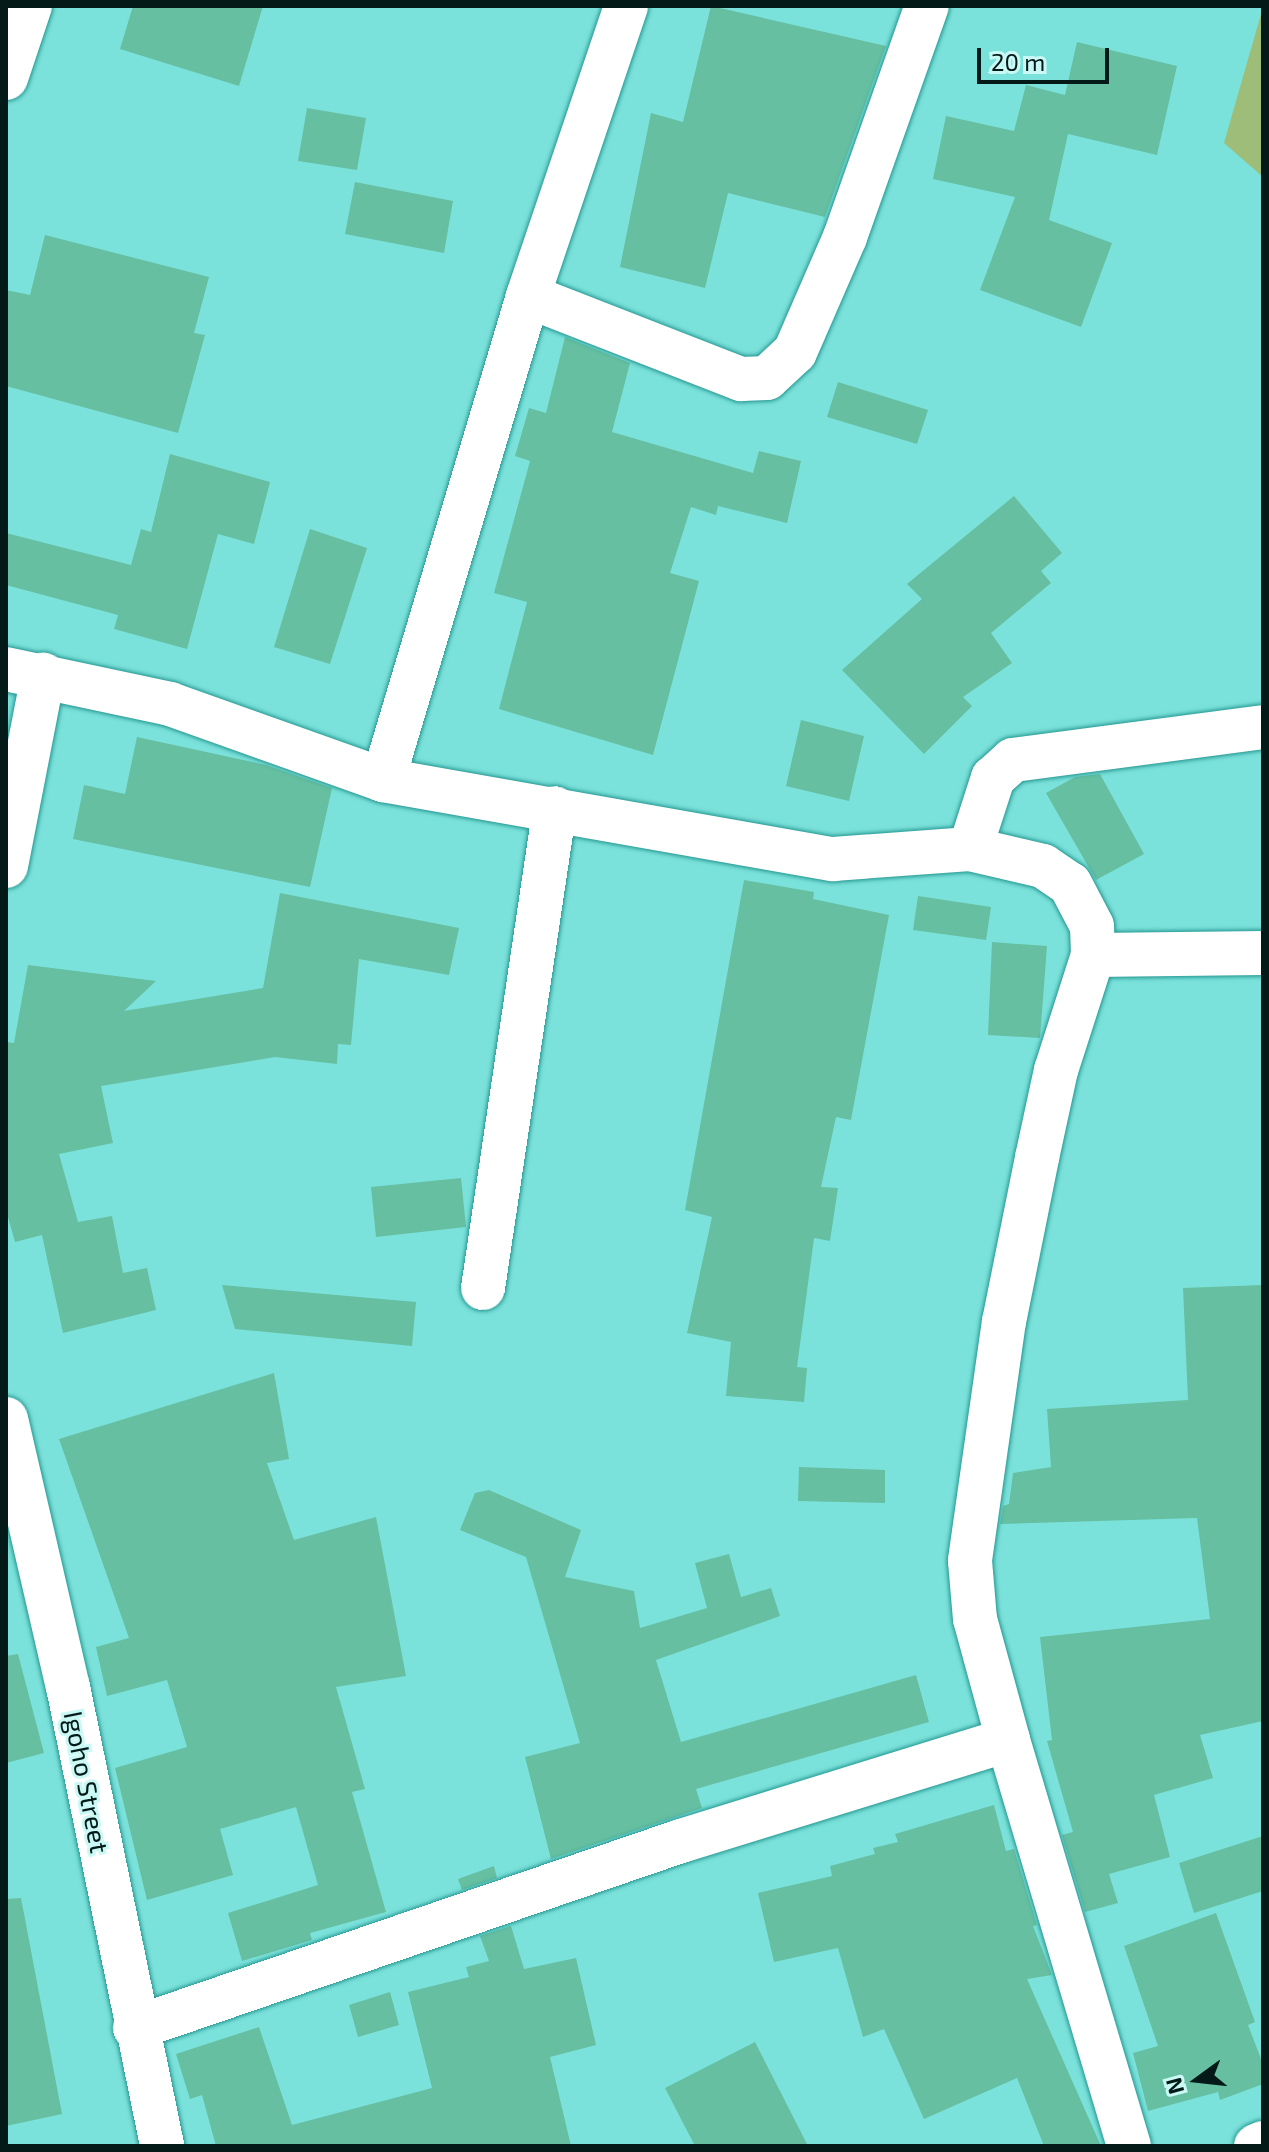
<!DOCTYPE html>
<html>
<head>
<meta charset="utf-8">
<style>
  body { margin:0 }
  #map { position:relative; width:1269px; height:2152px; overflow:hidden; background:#7be2db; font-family:"Exo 2",sans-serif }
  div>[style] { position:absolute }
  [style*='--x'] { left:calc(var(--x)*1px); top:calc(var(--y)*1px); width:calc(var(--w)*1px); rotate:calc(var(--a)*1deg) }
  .green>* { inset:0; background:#9dbd79 }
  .building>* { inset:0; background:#66bfa1 }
  .roads { filter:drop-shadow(0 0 2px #259791) drop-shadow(0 0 2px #259791) }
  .street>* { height:44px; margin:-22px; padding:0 22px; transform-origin:22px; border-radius:22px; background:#fff }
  span { translate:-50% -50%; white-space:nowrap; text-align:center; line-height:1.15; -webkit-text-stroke:6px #caf9f5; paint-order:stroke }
  .street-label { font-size:26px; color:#031a18 }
  .frame { position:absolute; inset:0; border:8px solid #031a18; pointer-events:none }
  .north { position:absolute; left:1157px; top:2040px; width:80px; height:80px; -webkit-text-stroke:6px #caf9f5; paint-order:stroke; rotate:255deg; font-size:22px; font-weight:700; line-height:32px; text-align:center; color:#031a18 }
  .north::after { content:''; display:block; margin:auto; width:28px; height:36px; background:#031a18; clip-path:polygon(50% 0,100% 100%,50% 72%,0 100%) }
  .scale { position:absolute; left:977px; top:48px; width:132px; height:36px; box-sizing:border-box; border:4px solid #031a18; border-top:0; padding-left:10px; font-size:24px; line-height:28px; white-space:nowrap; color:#031a18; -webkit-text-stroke:6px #caf9f5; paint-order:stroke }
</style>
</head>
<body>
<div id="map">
  <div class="green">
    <div style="clip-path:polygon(1263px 7px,1263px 177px,1224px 143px)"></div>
  </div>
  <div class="building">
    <div style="clip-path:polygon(133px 6px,263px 6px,239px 86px,120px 49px)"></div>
    <div style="clip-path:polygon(711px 6px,886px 46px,825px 217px,728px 193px,705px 288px,620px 267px,651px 113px,683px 122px)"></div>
    <div style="clip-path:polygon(1077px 42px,1177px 66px,1157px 155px,1068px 134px,1049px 220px,1112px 243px,1081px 327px,980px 290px,1015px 197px,933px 179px,946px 116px,1014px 131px,1026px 85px,1065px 95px)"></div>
    <div style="clip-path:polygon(307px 108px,366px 118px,357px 170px,298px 161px)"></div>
    <div style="clip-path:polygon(355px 182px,453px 201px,444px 253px,345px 234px)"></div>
    <div style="clip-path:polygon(45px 235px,209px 277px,194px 333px,205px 335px,178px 433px,6px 386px,6px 290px,30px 295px)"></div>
    <div style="clip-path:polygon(565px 337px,630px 363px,612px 432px,753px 473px,759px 451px,801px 461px,787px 523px,718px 506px,716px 515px,691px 507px,670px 573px,699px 581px,653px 755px,499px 709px,527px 602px,494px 593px,530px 461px,515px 456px,529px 408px,546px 413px)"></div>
    <div style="clip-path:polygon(838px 382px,928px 410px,917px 444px,827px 417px)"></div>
    <div style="clip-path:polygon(170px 454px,270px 482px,254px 544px,218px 534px,187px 649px,114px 629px,118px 615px,6px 585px,6px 533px,131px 565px,141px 529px,151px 532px)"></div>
    <div style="clip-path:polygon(1014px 496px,1062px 553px,1041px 571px,1051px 583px,991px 633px,1012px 663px,963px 697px,972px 706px,924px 754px,842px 670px,922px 599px,907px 584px)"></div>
    <div style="clip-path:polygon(310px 529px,367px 548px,330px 664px,274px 647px)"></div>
    <div style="clip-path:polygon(801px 720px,864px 736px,849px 801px,786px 786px)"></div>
    <div style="clip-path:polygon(137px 737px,266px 765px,332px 788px,310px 887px,73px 839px,84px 785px,125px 794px)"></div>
    <div style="clip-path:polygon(1100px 774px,1144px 854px,1096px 880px,1046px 793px,1075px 777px)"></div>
    <div style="clip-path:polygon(744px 880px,814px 892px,813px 899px,889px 915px,851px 1120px,836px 1117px,821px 1187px,838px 1188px,830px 1241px,814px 1238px,797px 1367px,807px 1368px,804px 1402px,726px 1396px,731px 1342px,687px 1333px,712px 1217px,685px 1210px)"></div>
    <div style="clip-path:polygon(280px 893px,459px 928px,449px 975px,359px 959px,351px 1045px,338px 1044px,337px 1064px,275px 1057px,101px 1086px,113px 1143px,59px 1154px,78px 1222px,112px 1216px,123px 1273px,147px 1268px,156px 1310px,63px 1333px,42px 1235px,15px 1242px,6px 1210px,6px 1042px,14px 1043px,28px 965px,156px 981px,124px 1011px,263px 988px)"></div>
    <div style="clip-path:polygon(918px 896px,991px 907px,986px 940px,913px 930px)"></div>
    <div style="clip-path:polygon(992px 942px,1047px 946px,1040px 1038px,988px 1035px)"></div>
    <div style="clip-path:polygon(461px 1178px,466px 1227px,376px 1237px,371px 1187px)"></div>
    <div style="clip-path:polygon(222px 1285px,416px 1302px,412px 1346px,235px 1329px)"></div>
    <div style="clip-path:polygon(1263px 1285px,1263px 1721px,1200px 1735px,1213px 1778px,1154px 1795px,1170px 1857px,1109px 1874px,1118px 1903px,1085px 1912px,1062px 1835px,1073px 1832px,1047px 1741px,1052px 1740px,1040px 1637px,1210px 1619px,1197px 1518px,1000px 1524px,1003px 1506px,1009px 1504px,1013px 1473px,1051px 1467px,1047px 1409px,1188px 1400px,1183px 1288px)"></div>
    <div style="clip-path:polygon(274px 1373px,289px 1459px,267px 1463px,294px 1540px,376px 1517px,406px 1676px,336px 1687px,365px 1789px,352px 1792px,386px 1912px,310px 1933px,312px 1940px,242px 1961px,228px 1913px,318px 1885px,296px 1807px,220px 1829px,233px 1875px,147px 1900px,115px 1768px,187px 1747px,167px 1680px,107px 1696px,96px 1647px,129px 1638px,59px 1439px)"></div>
    <div style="clip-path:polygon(799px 1467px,885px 1470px,885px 1503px,798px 1501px)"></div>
    <div style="clip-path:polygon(489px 1490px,581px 1530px,565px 1577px,634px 1591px,640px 1628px,707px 1608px,695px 1563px,729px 1554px,741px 1597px,771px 1588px,780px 1616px,656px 1660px,681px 1742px,916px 1675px,929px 1722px,696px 1789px,702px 1808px,551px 1859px,525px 1757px,580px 1743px,526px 1557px,460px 1530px,475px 1493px)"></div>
    <div style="clip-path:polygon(18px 1654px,44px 1753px,6px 1763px,6px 1656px)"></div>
    <div style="clip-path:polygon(994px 1805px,1006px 1851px,1014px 1849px,1037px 1925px,1033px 1926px,1052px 1975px,1027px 1979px,1101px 2146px,1044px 2146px,1017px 2078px,924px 2119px,884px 2029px,863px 2037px,838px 1948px,774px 1962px,758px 1893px,832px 1876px,830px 1866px,875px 1854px,873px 1848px,898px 1842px,895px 1834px)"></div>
    <div style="clip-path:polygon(1263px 1836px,1263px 1891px,1194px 1913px,1179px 1863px)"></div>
    <div style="clip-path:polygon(494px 1866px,497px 1878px,462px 1890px,458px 1879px)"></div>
    <div style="clip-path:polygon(21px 1898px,62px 2114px,6px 2126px,6px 1899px)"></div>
    <div style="clip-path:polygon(1216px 1913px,1255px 2022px,1248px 2025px,1263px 2064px,1263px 2084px,1220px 2100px,1218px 2092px,1148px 2111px,1133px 2053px,1158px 2046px,1124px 1946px)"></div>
    <div style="clip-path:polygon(511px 1926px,524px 1969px,576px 1958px,596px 2045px,550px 2057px,571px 2146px,216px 2146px,202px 2095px,190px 2099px,176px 2054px,259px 2027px,292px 2125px,432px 2088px,408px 1992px,469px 1977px,466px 1967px,489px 1961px,480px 1936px)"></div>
    <div style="clip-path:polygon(390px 1992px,399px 2025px,358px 2037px,349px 2005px)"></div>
    <div style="clip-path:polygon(755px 2042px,808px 2146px,695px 2146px,665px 2088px)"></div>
  </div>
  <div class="roads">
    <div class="street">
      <div style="--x:6;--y:78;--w:76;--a:-71.6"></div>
      <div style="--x:528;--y:296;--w:229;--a:21.3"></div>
      <div style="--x:741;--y:379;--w:26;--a:-2"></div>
      <div style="--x:767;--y:378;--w:38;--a:-43"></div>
      <div style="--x:795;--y:352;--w:125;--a:-66.5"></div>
      <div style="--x:845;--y:237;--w:245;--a:-70.5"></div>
      <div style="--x:6;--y:669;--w:168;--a:12"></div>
      <div style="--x:170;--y:704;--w:226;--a:19.6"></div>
      <div style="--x:383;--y:780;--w:457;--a:10"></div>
      <div style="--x:833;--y:859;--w:137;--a:-4.2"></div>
      <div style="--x:970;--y:849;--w:75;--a:13.1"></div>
      <div style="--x:1043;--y:866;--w:32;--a:34"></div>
      <div style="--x:1070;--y:884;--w:47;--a:62.4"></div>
      <div style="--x:1092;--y:926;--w:29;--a:88"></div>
      <div style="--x:1093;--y:955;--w:121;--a:107.8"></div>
      <div style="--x:1056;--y:1070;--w:90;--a:102.2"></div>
      <div style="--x:1037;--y:1158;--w:166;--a:101.4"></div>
      <div style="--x:1004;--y:1321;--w:242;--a:98.1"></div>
      <div style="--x:970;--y:1561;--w:58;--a:85.1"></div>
      <div style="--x:975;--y:1619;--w:125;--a:74.7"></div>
      <div style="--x:1008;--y:1740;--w:424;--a:73.4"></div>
      <div style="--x:383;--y:780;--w:505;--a:-73.32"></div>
      <div style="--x:528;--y:296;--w:306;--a:-71.3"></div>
      <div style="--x:970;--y:849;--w:75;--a:-72.1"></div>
      <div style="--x:993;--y:778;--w:27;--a:-42"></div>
      <div style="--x:1013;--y:760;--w:252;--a:-7.5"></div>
      <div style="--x:6;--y:866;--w:195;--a:-79"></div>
      <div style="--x:1093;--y:955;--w:170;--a:-0.7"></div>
      <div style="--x:483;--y:1288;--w:485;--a:-81.5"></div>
      <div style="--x:6;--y:1419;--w:275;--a:77"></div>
      <div style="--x:68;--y:1687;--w:469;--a:78.4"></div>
      <div style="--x:135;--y:2028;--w:577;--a:-18.91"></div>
      <div style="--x:681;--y:1841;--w:342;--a:-17.2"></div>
      <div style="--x:1256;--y:2146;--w:8;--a:-23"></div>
    </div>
  </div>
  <div class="street-label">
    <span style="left:87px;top:1782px;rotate:79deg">Igoho Street</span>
  </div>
  <div class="frame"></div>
  <div class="north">N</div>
  <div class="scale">20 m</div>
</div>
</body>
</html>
